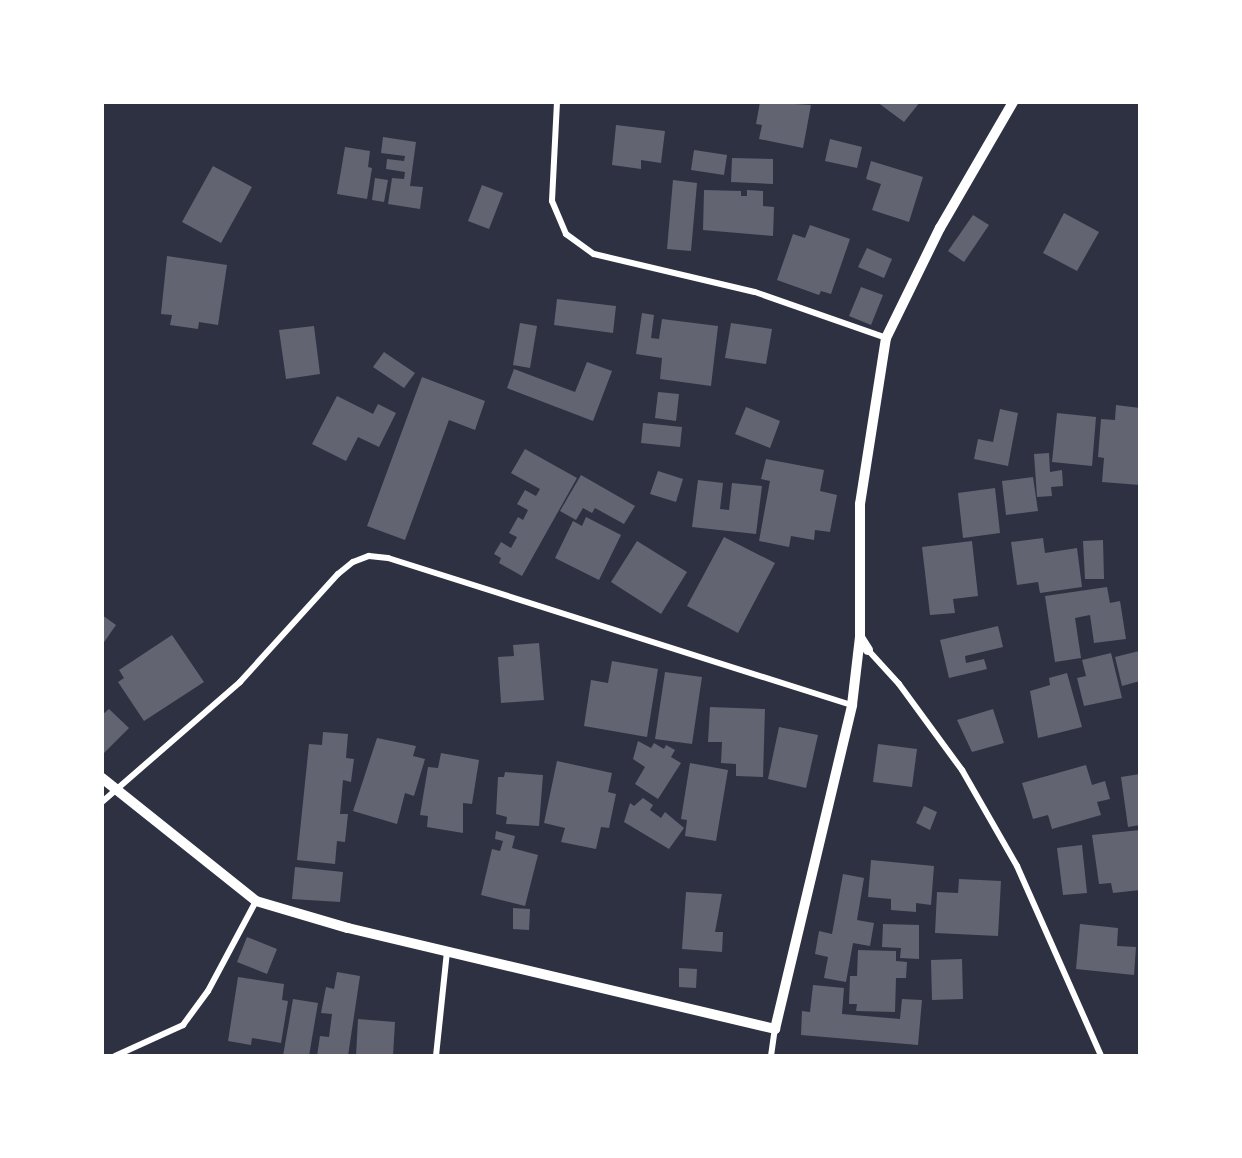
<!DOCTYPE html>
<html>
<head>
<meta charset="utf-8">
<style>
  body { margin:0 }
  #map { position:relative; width:1242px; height:1158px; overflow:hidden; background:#2d3142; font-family:Poppins,sans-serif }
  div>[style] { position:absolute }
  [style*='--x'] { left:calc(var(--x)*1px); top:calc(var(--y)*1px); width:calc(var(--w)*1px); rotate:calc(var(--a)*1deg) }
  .building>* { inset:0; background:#626471 }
  .minor>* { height:6px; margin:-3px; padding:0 3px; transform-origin:3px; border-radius:3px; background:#fff }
  .tertiary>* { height:10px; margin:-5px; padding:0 5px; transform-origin:5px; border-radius:5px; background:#fff }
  span { translate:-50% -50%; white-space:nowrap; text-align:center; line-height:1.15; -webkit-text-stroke:5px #fff; paint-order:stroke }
  .frame { position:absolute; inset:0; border:104px solid #fff; pointer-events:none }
</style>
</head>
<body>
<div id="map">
  <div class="building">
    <div style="clip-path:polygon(760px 102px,811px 105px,803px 148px,759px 139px,762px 125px,756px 124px)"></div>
    <div style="clip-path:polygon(877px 102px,920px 102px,904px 122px)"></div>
    <div style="clip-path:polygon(616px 125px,665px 131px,661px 163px,641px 160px,641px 169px,612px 165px)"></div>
    <div style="clip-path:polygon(383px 137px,416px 142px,410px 186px,423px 187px,420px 209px,388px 204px,392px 178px,404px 179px,405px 172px,386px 169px,387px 159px,404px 161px,405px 156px,381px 153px)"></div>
    <div style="clip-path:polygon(830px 139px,862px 147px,857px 168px,825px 161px)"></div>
    <div style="clip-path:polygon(345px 147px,370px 151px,368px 167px,372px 168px,367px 199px,337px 194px)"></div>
    <div style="clip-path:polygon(694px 150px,727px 155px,724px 175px,691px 170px)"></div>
    <div style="clip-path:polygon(732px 158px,773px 159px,773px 184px,731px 182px)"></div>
    <div style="clip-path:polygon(871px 161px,923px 177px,909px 222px,872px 210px,881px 184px,866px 179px)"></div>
    <div style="clip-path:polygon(213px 166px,252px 187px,221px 243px,182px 222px)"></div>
    <div style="clip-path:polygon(375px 178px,388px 180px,384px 202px,372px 200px)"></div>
    <div style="clip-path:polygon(673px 180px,697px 183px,691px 251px,667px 249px)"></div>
    <div style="clip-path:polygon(482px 185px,503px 193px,489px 229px,468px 221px)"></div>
    <div style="clip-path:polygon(704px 190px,741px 191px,741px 196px,747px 196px,747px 190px,763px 191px,763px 206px,774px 207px,773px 236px,703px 230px)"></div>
    <div style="clip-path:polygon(1064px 213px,1099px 232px,1077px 271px,1043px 253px)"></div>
    <div style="clip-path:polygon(973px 215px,989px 225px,964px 262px,948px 251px)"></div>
    <div style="clip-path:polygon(810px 225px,850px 239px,831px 294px,821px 291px,819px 295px,777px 280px,793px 234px,805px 238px)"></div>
    <div style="clip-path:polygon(867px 248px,892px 259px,884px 278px,858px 267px)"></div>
    <div style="clip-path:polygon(167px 256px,227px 265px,218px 325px,199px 322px,198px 329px,170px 325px,172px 315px,161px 314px)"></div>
    <div style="clip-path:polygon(861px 287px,883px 295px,871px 325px,849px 316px)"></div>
    <div style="clip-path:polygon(557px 299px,616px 306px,613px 333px,554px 325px)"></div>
    <div style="clip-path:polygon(642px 313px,654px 315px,651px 338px,659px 339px,662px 319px,718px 326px,711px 386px,660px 379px,662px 358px,636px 354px)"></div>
    <div style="clip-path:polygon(520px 323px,537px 326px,530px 368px,513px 365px)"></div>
    <div style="clip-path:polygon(731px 323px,772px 329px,766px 364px,725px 358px)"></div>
    <div style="clip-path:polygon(314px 326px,320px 374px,286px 379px,279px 330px)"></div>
    <div style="clip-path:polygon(384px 352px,415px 373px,404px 388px,373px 367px)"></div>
    <div style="clip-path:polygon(587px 362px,612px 371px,593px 421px,507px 388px,514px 369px,575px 392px)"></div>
    <div style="clip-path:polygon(422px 377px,485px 401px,475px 430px,449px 420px,405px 540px,367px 526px)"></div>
    <div style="clip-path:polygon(658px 392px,679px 394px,676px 421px,655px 418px)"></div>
    <div style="clip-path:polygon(337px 396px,373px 414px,378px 404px,396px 413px,379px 447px,358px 437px,346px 461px,312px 444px)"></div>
    <div style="clip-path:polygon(1116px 405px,1140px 408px,1140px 485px,1102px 482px,1104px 458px,1098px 457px,1101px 419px,1115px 420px)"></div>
    <div style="clip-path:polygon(746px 407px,780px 421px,770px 448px,735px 434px)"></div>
    <div style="clip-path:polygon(1000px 409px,1018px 413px,1008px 466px,974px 459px,978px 439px,993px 442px)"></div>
    <div style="clip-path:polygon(1057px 413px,1096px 417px,1092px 466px,1052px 462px)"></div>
    <div style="clip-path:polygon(643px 423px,682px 427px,680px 447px,641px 443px)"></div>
    <div style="clip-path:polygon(525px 449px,577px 478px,522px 576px,499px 563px,501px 558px,494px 554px,501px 542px,511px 548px,517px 537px,509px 533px,518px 517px,523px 520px,528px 510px,517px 504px,525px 490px,536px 496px,540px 489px,511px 473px)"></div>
    <div style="clip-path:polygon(1049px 453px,1050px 472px,1062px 470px,1063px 486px,1051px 487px,1052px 496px,1037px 497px,1034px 454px)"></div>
    <div style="clip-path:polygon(766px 459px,824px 470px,820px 491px,837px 495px,830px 532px,815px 530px,814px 540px,791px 536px,789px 547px,759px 541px,770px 481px,761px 479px)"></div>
    <div style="clip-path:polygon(658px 471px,683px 479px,676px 502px,650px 494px)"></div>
    <div style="clip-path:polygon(581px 475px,635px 506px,624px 524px,595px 508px,592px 513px,583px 508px,576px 520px,560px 511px)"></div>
    <div style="clip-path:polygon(1033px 477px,1038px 511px,1006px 515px,1002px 481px)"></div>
    <div style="clip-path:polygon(698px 480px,723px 483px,720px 509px,729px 510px,732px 483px,762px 486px,756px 534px,692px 527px)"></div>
    <div style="clip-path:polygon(995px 488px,1000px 533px,963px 538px,958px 493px)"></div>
    <div style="clip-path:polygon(586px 517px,621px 535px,599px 580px,555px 558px,573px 521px,582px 526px)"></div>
    <div style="clip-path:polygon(724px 537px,775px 563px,738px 633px,687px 606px)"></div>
    <div style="clip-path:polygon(1043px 538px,1045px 553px,1077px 548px,1082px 587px,1040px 593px,1038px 582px,1017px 585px,1011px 542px)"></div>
    <div style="clip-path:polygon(1103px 540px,1104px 579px,1085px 579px,1083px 541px)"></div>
    <div style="clip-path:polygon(637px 541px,687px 572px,661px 614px,611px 582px)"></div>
    <div style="clip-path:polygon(972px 541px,978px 596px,953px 599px,955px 613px,930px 615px,922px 547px)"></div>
    <div style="clip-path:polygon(1107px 587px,1110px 603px,1120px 601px,1126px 639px,1094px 643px,1090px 615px,1075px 618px,1081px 658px,1055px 662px,1045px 596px)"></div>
    <div style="clip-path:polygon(102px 615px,116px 625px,102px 645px)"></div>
    <div style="clip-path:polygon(998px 626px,1003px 647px,965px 656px,966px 663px,984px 659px,987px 669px,949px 678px,940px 640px)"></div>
    <div style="clip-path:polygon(172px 635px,204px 682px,144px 721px,118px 682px,124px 678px,119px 670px)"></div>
    <div style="clip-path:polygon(539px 643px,544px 700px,501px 703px,498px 657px,514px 656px,513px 645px)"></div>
    <div style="clip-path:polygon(1139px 651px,1140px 681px,1122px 686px,1115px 657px)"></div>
    <div style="clip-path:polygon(1111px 653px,1122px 698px,1084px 706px,1077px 678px,1086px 676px,1082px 660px)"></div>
    <div style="clip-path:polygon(612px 661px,658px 669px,647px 737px,584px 726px,591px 680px,608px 683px)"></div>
    <div style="clip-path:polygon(665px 672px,702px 677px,692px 744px,655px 739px)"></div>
    <div style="clip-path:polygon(1067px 673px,1082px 727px,1038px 738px,1030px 691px,1050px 685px,1049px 678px)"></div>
    <div style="clip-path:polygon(710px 707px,765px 709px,763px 777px,736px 776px,736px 764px,721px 763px,722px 742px,708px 742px)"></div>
    <div style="clip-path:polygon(109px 709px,129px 728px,102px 755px,102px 715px)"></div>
    <div style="clip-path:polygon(993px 709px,1004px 743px,972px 752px,957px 720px)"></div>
    <div style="clip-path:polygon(779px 727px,818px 735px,806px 788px,768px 779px)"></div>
    <div style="clip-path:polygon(323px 732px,348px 734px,346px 758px,354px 759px,351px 782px,343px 780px,340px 814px,348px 814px,345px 842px,337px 841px,335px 864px,297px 860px,309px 744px,322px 745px)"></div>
    <div style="clip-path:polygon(377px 738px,416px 746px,413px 756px,425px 759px,414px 796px,405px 793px,397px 824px,353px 811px)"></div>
    <div style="clip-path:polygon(638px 741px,651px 748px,654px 743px,664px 749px,666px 745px,675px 750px,671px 757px,681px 763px,658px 799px,635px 784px,645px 767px,633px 759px)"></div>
    <div style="clip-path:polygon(878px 744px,917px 749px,912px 787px,873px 782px)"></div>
    <div style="clip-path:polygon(441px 753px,479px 760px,472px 804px,463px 803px,463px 833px,427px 827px,428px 816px,420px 815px,428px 767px,438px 768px)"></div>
    <div style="clip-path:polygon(557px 761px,612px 773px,608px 792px,616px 794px,609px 828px,601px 827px,596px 849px,561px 842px,565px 828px,544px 823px)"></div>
    <div style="clip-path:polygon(690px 763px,728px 770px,716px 841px,685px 836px,687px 820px,681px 819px)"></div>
    <div style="clip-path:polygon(1086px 765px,1092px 785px,1105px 781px,1110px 799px,1097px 802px,1101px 815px,1052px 829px,1048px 815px,1033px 819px,1022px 783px)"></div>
    <div style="clip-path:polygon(505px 772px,543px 775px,539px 826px,506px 824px,507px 817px,496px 814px,498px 777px,504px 777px)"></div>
    <div style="clip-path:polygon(1140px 774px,1140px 825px,1128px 827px,1121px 777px)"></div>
    <div style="clip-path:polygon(643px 798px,653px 805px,650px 810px,661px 818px,665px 812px,684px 828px,669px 849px,624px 822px,630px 803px,634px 806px)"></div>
    <div style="clip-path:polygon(924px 806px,937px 812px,930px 830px,916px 823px)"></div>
    <div style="clip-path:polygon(1140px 830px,1140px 890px,1113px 893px,1111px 883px,1099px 884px,1092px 835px)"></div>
    <div style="clip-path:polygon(496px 831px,515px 836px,512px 848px,538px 855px,525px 906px,481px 895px,492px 849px,500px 851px,503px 841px,495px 839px)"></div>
    <div style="clip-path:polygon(1082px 845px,1087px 893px,1063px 895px,1057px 848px)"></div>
    <div style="clip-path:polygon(871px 860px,934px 866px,931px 905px,916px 903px,916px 912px,891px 910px,891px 899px,868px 897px)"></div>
    <div style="clip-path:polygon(295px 867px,343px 872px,340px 902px,292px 899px)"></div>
    <div style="clip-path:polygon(843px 874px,864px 878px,857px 920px,874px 923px,870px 946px,853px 943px,846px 982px,824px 978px,828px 957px,815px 954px,819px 931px,832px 934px)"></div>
    <div style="clip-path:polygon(959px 879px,1001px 881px,998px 936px,935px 933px,937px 892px,958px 893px)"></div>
    <div style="clip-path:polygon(686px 892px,722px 894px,715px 932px,723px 932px,722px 952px,682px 949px)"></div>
    <div style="clip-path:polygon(513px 908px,530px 909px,529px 930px,513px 929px)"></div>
    <div style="clip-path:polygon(883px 924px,919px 925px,919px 959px,900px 958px,901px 948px,882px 947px)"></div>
    <div style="clip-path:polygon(1080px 924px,1118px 928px,1117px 946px,1136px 947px,1134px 975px,1076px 969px)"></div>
    <div style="clip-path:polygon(247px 937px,277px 949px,267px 974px,237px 962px)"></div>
    <div style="clip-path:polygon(858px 950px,896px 951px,896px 961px,907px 962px,906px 978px,896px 978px,895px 1012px,856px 1011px,857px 1004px,849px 1004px,850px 976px,857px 976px)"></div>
    <div style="clip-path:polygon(962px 959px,963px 999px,932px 1000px,931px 960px)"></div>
    <div style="clip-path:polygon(679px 968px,697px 969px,696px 988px,679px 987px)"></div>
    <div style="clip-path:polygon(337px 972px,360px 976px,348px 1056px,317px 1056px,320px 1036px,329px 1037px,332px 1014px,321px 1013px,326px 987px,334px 989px)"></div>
    <div style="clip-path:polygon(238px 977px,284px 984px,282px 1000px,288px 1001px,281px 1043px,252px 1038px,251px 1045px,228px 1041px)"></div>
    <div style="clip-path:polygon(813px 985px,844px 988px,842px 1014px,900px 1019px,902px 999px,922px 1000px,918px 1045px,801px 1035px,802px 1011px,810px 1012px)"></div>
    <div style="clip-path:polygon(293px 999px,318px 1003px,309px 1056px,283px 1056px)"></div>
    <div style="clip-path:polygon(358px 1019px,395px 1022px,393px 1056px,356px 1056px)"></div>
  </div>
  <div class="minor">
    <div style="--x:557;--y:102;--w:99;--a:92.9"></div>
    <div style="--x:552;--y:201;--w:36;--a:67"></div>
    <div style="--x:566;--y:234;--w:34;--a:36"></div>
    <div style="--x:594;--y:254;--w:165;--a:13.3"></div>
    <div style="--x:755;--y:292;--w:139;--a:19.3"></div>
    <div style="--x:868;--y:650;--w:46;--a:47.6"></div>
    <div style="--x:899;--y:684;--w:107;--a:53.8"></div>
    <div style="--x:962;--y:770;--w:111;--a:60.2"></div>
    <div style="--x:1017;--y:866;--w:208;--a:66.1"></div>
    <div style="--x:102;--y:802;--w:183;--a:-41"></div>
    <div style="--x:240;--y:682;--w:146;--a:-47.8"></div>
    <div style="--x:338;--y:574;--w:19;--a:-39"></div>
    <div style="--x:353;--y:562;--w:17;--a:-21"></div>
    <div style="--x:369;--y:556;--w:19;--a:6"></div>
    <div style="--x:388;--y:558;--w:487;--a:17.6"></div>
    <div style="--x:115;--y:1056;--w:75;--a:-24.5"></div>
    <div style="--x:183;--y:1025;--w:42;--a:-53.7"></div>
    <div style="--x:208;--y:991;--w:102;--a:-61.9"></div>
    <div style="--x:436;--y:1056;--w:106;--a:-84"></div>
    <div style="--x:771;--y:1056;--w:27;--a:-82"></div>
  </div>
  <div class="tertiary">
    <div style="--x:868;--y:650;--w:15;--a:-122"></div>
    <div style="--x:860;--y:637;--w:133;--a:-90"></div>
    <div style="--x:860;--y:504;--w:168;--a:-81.1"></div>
    <div style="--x:886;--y:338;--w:123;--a:-63.9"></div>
    <div style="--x:940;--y:228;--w:146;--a:-59.9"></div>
    <div style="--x:102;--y:778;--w:197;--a:38.6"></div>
    <div style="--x:256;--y:901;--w:96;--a:16.4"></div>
    <div style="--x:348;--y:928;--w:439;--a:13.3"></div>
    <div style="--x:775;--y:1029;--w:333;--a:-76.6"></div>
    <div style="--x:852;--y:705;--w:68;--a:-83.3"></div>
  </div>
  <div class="frame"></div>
</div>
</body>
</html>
